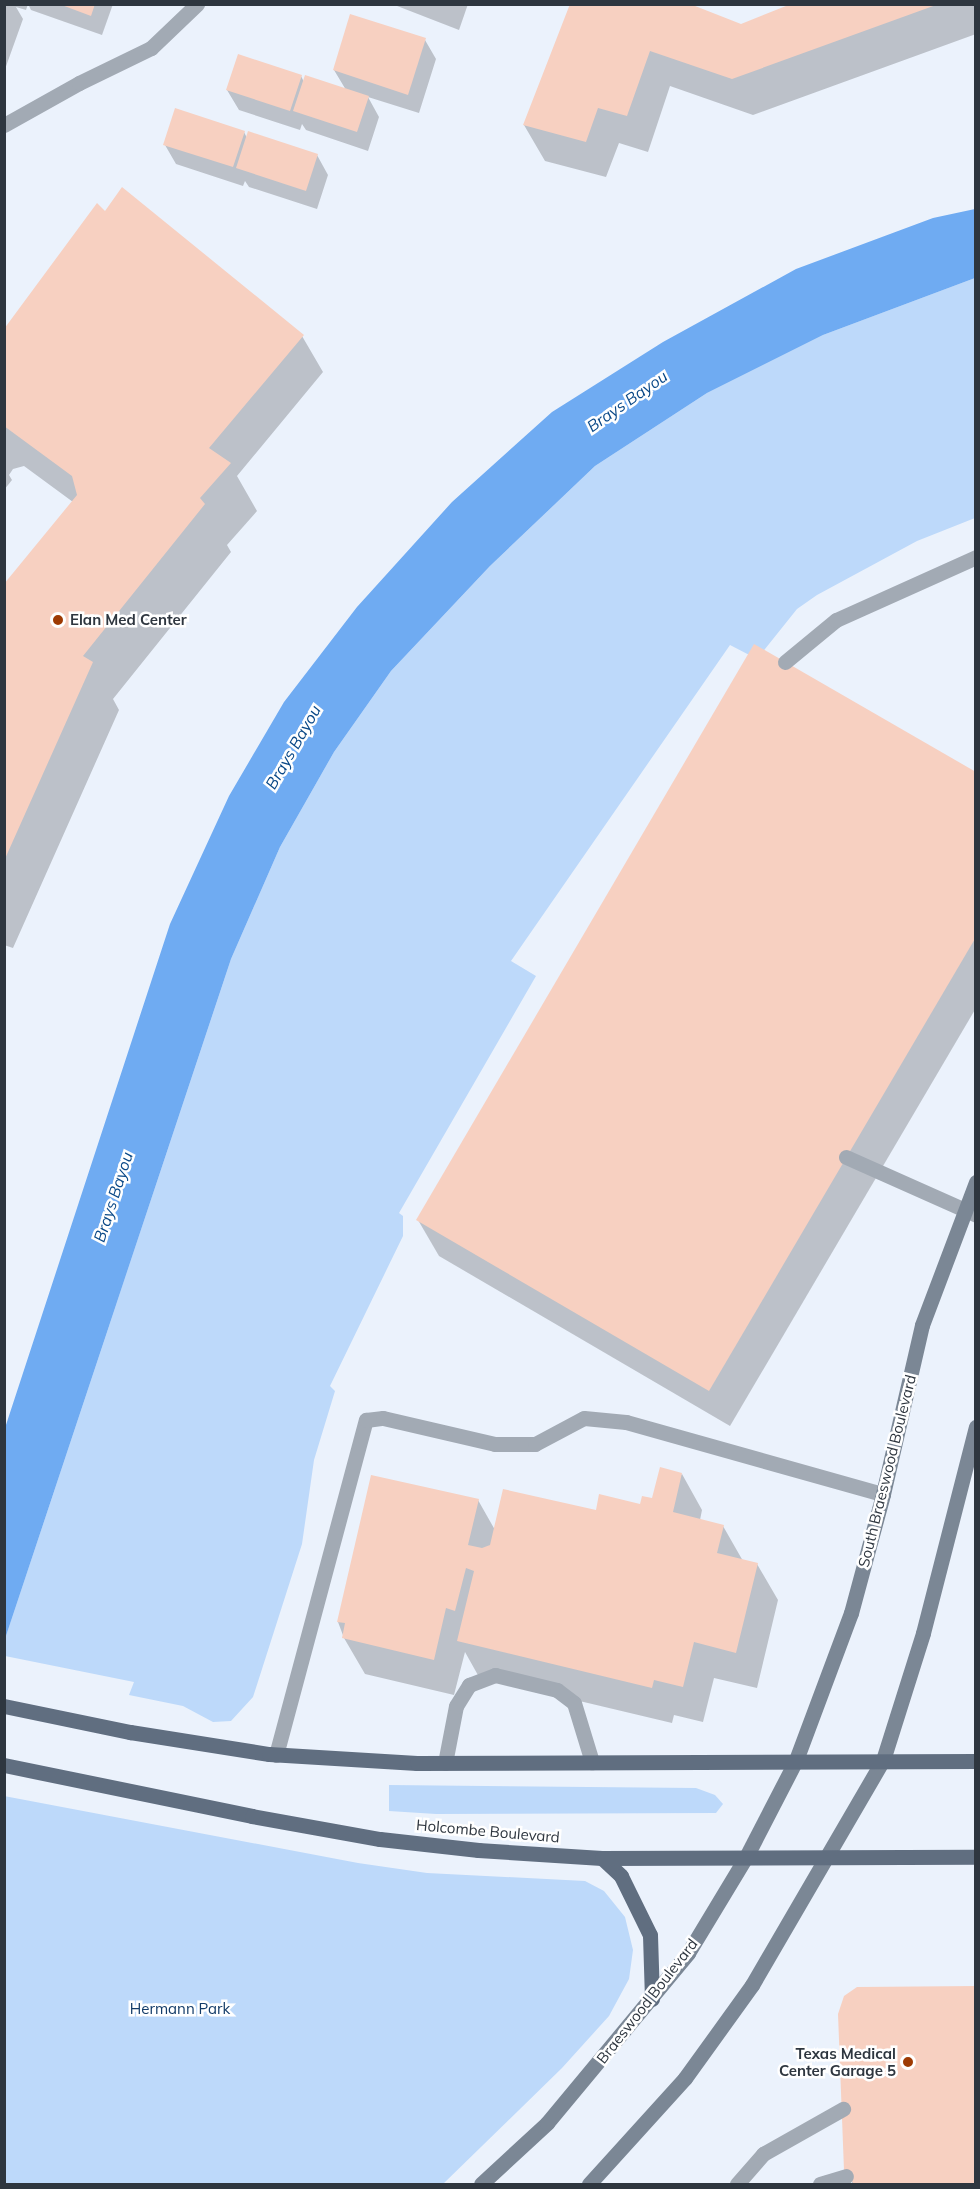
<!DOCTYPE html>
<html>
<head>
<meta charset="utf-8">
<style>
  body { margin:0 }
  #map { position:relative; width:980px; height:2189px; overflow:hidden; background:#ebf2fc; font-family:Mulish,sans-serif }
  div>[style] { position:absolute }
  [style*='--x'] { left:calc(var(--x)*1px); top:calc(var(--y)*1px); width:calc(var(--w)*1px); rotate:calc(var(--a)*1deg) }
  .green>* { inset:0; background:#bdd9fa }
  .water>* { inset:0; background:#6fabf2 }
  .shadow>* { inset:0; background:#0003 }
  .building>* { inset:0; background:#f7d0c1 }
  .service>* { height:15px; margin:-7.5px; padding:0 7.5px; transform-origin:7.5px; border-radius:7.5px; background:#a2aab4 }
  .minor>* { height:15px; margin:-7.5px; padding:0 7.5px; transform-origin:7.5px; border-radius:7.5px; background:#a2aab4 }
  .secondary>* { height:15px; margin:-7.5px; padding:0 7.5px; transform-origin:7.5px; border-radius:7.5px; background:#7b8795 }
  .primary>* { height:15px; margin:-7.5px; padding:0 7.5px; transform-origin:7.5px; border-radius:7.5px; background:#606e80 }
  .dots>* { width:16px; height:16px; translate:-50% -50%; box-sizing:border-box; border:3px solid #fff; border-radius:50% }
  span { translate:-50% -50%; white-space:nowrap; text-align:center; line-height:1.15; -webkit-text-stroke:5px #fff; paint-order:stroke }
  .poi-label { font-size:15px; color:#2e363f; font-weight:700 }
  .left { translate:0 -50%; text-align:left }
  .right { translate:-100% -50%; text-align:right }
  .street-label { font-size:15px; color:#2e363f }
  .park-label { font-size:15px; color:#123b68 }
  .water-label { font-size:16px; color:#094887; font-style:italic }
  .frame { position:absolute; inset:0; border:6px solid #2e363f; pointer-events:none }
</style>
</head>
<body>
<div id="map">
  <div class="green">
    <div style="clip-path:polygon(975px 278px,975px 518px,917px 541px,817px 595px,797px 609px,757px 659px,730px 645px,511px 961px,536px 976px,399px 1213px,403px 1216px,403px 1236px,330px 1386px,335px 1391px,314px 1460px,302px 1544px,253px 1697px,231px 1721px,213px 1722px,183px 1706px,129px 1695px,134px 1682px,5px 1656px,5px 1639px,231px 959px,280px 847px,334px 752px,391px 671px,490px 566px,595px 466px,707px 393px,823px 335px)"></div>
    <div style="clip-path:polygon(389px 1785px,696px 1788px,715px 1795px,723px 1804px,716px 1813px,436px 1814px,389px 1811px)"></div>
    <div style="clip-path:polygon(4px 1796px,358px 1863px,427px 1873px,585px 1881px,604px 1891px,625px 1917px,633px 1950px,629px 1979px,609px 2016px,562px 2068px,443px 2184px,5px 2184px)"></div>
  </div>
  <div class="water">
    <div style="clip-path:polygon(975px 209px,975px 278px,823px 335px,707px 393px,595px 466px,490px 566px,391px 671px,334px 752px,280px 847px,231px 959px,5px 1639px,5px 1428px,170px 924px,229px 796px,284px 702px,357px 607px,452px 502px,552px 412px,663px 342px,796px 269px,933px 218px)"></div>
  </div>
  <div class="shadow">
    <div style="clip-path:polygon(4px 4px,28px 4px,26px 10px,16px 7px,23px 19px,4px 72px)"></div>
    <div style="clip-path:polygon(28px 4px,113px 4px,102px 35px,31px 10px)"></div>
    <div style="clip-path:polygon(392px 4px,468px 4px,459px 30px)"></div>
    <div style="clip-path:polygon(571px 4px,741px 25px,795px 4px,976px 4px,976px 34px,753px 115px,670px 86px,648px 152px,619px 143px,606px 177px,545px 161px,524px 125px)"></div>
    <div style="clip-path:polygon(425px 40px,436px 59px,419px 113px,368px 97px,379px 117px,368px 151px,306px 130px,302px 124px,300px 130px,239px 110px,227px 90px,301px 76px,304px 82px,346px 90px,334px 70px)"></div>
    <div style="clip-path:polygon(244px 132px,247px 138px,317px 155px,328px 175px,317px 209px,249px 187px,245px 181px,243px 186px,176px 164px,165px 145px)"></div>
    <div style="clip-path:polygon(105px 213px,302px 336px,323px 372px,237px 476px,257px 511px,227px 545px,231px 552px,113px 699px,119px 710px,13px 948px,4px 945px,4px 586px,73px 502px,24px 466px,13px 469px,9px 475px,12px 480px,4px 490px,4px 349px)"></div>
    <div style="clip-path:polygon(976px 774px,976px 1008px,730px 1426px,439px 1256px,418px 1220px)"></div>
    <div style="clip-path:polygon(682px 1474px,702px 1510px,700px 1520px,723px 1526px,743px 1561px,757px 1564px,778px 1600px,757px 1688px,714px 1678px,703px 1722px,674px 1715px,672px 1723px,479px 1677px,465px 1652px,454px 1695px,365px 1674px,344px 1638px,338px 1622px,478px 1500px,495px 1530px,641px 1505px,654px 1500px)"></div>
    <div style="clip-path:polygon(976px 1987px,976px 2184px,853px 2184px,845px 2170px)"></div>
  </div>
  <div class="building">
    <div style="clip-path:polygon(59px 4px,95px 4px,91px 16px)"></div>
    <div style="clip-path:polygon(570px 4px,690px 4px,741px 24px,791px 4px,936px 5px,732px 79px,650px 51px,627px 116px,598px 108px,586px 142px,523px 125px)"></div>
    <div style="clip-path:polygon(350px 14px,426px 38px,408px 95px,333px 70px)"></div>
    <div style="clip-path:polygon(238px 54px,302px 75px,290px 111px,226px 90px)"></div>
    <div style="clip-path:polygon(305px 75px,369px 96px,357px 132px,293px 111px)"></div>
    <div style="clip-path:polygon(175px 108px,245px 131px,233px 167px,163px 145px)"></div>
    <div style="clip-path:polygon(248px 131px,318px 154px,306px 191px,236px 168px)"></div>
    <div style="clip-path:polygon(122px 187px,304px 335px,209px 448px,231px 463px,200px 498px,205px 504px,83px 656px,93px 662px,4px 861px,4px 584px,77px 495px,72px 476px,4px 426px,4px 329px,97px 203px,105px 211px)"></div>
    <div style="clip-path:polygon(754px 644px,976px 772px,976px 937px,709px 1391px,416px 1220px)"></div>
    <div style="clip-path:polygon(660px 1467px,682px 1473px,673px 1512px,724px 1525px,717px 1553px,758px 1563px,736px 1653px,694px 1642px,683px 1687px,654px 1680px,652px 1688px,457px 1641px,474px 1571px,466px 1568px,455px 1611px,446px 1608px,434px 1660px,342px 1638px,345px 1623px,337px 1622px,371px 1475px,479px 1499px,468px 1545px,482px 1548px,490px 1545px,503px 1489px,596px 1510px,599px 1494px,640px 1504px,642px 1496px,652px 1498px)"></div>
    <div style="clip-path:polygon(976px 1986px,976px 2184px,854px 2184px,844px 2170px,838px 2014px,844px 1996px,857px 1987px)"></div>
  </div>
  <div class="service">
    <div style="--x:785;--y:662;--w:66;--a:-39.5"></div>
    <div style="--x:836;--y:620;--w:154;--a:-24.2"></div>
    <div style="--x:846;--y:1157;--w:142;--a:24"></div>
    <div style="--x:276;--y:1755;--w:347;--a:-75"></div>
    <div style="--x:366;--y:1420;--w:17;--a:-7"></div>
    <div style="--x:383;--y:1418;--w:115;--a:13.1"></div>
    <div style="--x:495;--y:1444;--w:40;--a:0"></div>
    <div style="--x:535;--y:1444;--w:55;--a:-28"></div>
    <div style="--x:584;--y:1418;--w:42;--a:5.4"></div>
    <div style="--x:626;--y:1422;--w:267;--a:15.7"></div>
    <div style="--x:445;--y:1763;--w:58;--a:-79.1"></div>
    <div style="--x:456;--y:1706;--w:25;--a:-58"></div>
    <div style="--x:469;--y:1685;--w:28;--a:-21"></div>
    <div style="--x:495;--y:1675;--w:64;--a:13.6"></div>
    <div style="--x:557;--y:1690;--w:21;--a:37"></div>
    <div style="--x:574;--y:1703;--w:62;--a:73"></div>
    <div style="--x:737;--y:2184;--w:40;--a:-49"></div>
    <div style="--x:763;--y:2154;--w:92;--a:-29.4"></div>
    <div style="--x:820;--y:2184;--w:27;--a:-17"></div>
  </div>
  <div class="minor">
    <div style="--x:4;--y:125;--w:86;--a:-29.2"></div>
    <div style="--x:79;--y:83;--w:80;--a:-25.9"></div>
    <div style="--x:151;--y:48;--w:64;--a:-43.7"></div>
  </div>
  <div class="secondary">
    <div style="--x:481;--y:2184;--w:90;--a:-42.7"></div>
    <div style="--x:547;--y:2123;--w:221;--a:-50.3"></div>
    <div style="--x:688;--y:1953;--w:112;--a:-58.9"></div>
    <div style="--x:746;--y:1857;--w:109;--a:-62.7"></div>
    <div style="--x:796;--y:1760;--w:157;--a:-69.5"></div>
    <div style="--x:851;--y:1613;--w:123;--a:-74.9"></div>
    <div style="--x:883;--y:1494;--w:173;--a:-77"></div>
    <div style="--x:922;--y:1325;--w:153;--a:-69.3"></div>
    <div style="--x:589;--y:2184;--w:143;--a:-47.8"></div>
    <div style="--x:685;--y:2078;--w:115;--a:-54.2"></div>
    <div style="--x:752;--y:1985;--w:260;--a:-59.8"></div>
    <div style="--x:883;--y:1760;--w:133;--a:-72.5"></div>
    <div style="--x:923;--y:1633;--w:213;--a:-75.6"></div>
  </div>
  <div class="primary">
    <div style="--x:4;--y:1706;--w:129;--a:11.7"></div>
    <div style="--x:130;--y:1732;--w:141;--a:9"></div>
    <div style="--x:269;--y:1754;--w:148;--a:3.5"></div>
    <div style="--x:417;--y:1763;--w:559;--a:-0.2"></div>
    <div style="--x:4;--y:1765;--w:253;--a:11.6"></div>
    <div style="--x:252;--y:1816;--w:130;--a:10.2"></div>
    <div style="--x:380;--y:1839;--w:99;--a:6.4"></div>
    <div style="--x:478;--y:1850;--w:124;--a:3.7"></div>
    <div style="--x:602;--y:1858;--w:374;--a:-0.2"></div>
    <div style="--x:602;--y:1858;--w:26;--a:43"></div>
    <div style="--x:621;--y:1876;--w:66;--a:63.8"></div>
    <div style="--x:650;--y:1935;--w:64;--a:88.2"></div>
  </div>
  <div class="dots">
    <div style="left:58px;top:620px;background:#9e3a03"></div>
    <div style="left:908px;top:2062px;background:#9e3a03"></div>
  </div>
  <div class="poi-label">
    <span class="left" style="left:70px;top:620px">Elan Med Center</span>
    <span class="right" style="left:896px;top:2062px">Texas Medical<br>Center Garage 5</span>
  </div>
  <div class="street-label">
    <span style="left:887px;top:1471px;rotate:-76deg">South Braeswood Boulevard</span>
    <span style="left:488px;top:1831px;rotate:5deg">Holcombe Boulevard</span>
    <span style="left:647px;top:2001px;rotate:-52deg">Braeswood Boulevard</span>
  </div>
  <div class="park-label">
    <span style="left:180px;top:2009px">Hermann Park</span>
  </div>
  <div class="water-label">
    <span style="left:627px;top:401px;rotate:-35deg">Brays Bayou</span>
    <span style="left:293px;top:747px;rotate:-60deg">Brays Bayou</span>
    <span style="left:113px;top:1197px;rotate:-72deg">Brays Bayou</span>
  </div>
  <div class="frame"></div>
</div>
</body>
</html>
